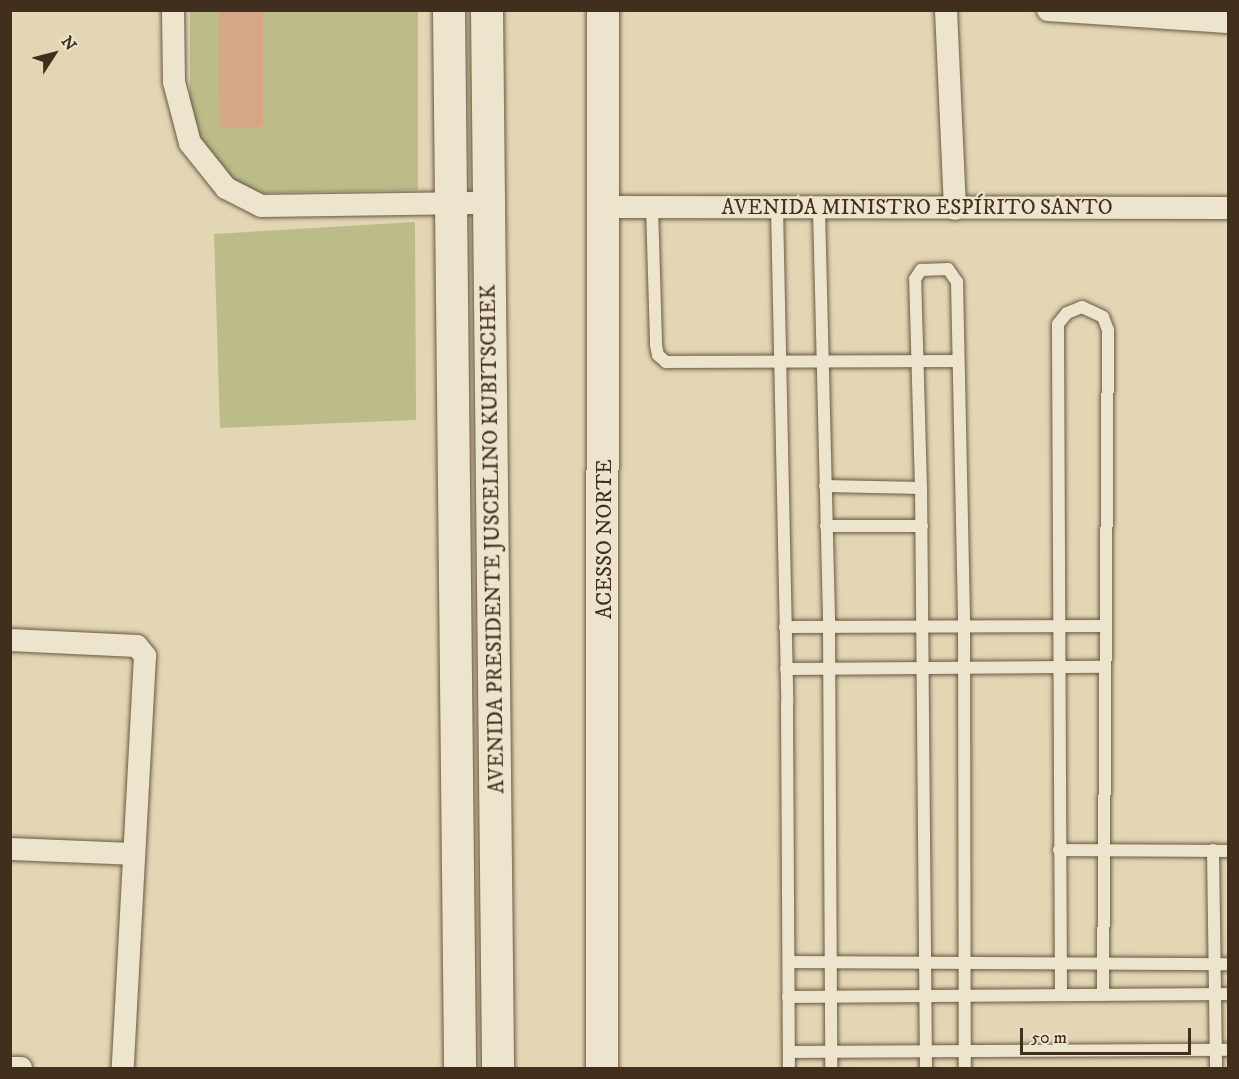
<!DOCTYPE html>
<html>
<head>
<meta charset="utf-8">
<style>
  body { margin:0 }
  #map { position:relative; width:1239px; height:1079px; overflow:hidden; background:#e3d6b4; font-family:"IM FELL DW Pica",serif }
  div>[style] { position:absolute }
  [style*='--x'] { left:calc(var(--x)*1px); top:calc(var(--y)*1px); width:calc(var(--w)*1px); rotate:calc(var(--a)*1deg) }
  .green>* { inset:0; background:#bbbc88 }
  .building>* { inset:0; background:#d6a686 }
  .roads { filter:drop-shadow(0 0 2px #6a5842) drop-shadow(0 0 2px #6a5842) }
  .service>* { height:12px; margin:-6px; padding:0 6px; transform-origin:6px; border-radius:6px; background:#ede4ce }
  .minor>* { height:22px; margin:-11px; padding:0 11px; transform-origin:11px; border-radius:11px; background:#ede4ce }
  .secondary>* { height:32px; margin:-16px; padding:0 16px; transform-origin:16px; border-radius:16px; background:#ede4ce }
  span { translate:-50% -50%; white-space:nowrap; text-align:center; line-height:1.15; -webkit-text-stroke:4.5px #ede4ce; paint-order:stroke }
  .street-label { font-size:21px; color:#422e1c }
  .frame { position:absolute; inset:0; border:12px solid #422e1c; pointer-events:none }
  .north { position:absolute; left:24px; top:24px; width:60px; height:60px; -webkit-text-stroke:4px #ede4ce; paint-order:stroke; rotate:54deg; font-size:16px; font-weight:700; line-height:24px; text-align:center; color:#422e1c }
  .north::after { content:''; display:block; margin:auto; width:21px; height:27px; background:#422e1c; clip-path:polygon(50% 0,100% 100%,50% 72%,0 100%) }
  .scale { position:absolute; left:1020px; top:1028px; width:171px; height:27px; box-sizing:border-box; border:3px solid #422e1c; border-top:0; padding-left:8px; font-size:18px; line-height:21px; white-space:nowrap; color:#422e1c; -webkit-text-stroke:4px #ede4ce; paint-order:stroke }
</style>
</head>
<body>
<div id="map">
  <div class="green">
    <div style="clip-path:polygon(190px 11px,418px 11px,418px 190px,260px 193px,233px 181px,199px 144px,190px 101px)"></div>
    <div style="clip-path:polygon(415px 222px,416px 420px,220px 428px,214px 234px)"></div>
  </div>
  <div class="building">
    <div style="clip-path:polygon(219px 10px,263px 10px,263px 127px,220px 127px)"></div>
  </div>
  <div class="roads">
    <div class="service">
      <div style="--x:652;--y:207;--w:138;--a:88.3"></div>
      <div style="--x:656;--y:345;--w:10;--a:79"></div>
      <div style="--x:658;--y:355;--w:11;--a:41"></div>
      <div style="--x:666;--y:362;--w:292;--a:-0.2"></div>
      <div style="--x:777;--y:208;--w:496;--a:88.8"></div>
      <div style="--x:787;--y:704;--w:364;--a:89.7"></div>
      <div style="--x:819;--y:209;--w:419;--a:88.6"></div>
      <div style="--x:829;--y:628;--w:440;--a:89.7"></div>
      <div style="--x:825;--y:486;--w:96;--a:1.2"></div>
      <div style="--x:826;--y:526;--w:96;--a:0"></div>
      <div style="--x:785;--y:627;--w:320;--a:-0.2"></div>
      <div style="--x:786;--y:669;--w:319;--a:-0.4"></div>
      <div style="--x:1059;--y:850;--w:169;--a:0.3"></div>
      <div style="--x:1213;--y:850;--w:218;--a:89.2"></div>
      <div style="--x:789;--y:962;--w:439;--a:0.3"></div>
      <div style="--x:1061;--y:995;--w:671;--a:-90.26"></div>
      <div style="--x:1058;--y:324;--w:14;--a:-51"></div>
      <div style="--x:1067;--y:313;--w:16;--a:-22"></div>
      <div style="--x:1082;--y:307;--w:23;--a:25"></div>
      <div style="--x:1103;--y:317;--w:14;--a:69"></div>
      <div style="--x:1108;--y:330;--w:665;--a:90.43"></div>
      <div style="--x:788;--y:997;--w:440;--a:-0.4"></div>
      <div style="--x:789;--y:1052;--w:439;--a:-0.3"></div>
      <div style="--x:926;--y:1068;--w:580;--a:-90.49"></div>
      <div style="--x:921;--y:488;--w:209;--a:-91.6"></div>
      <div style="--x:915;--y:279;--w:11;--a:-56"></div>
      <div style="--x:921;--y:270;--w:27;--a:-2"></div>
      <div style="--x:948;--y:269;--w:16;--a:55"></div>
      <div style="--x:957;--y:282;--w:343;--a:88.8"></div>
      <div style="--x:964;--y:625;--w:443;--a:89.9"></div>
    </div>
    <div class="minor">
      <div style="--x:173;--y:10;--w:72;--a:89.2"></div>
      <div style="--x:174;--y:82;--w:63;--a:75.3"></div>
      <div style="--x:190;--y:143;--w:58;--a:51.3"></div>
      <div style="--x:226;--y:188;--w:39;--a:27"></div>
      <div style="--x:261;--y:206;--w:229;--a:-0.8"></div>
      <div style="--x:946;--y:10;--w:199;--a:87.4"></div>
      <div style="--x:1048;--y:10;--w:180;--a:3.8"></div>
      <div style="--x:606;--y:207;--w:622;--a:0.09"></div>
      <div style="--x:10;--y:640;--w:127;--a:2.7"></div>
      <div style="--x:137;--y:646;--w:13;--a:51"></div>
      <div style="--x:145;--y:656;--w:413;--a:93.1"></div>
      <div style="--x:10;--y:849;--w:123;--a:2.3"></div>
      <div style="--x:10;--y:1068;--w:11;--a:0"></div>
    </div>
    <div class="secondary">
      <div style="--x:449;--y:10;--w:1058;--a:89.4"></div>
      <div style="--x:487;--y:10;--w:1058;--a:89.4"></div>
      <div style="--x:602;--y:1068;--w:1058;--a:-89.95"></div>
    </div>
  </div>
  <div class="street-label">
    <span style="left:917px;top:208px">AVENIDA MINISTRO ESPÍRITO SANTO</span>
    <span style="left:493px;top:539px;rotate:-91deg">AVENIDA PRESIDENTE JUSCELINO KUBITSCHEK</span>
    <span style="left:605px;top:539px;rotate:-90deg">ACESSO NORTE</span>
  </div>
  <div class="frame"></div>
  <div class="north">N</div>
  <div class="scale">50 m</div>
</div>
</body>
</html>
